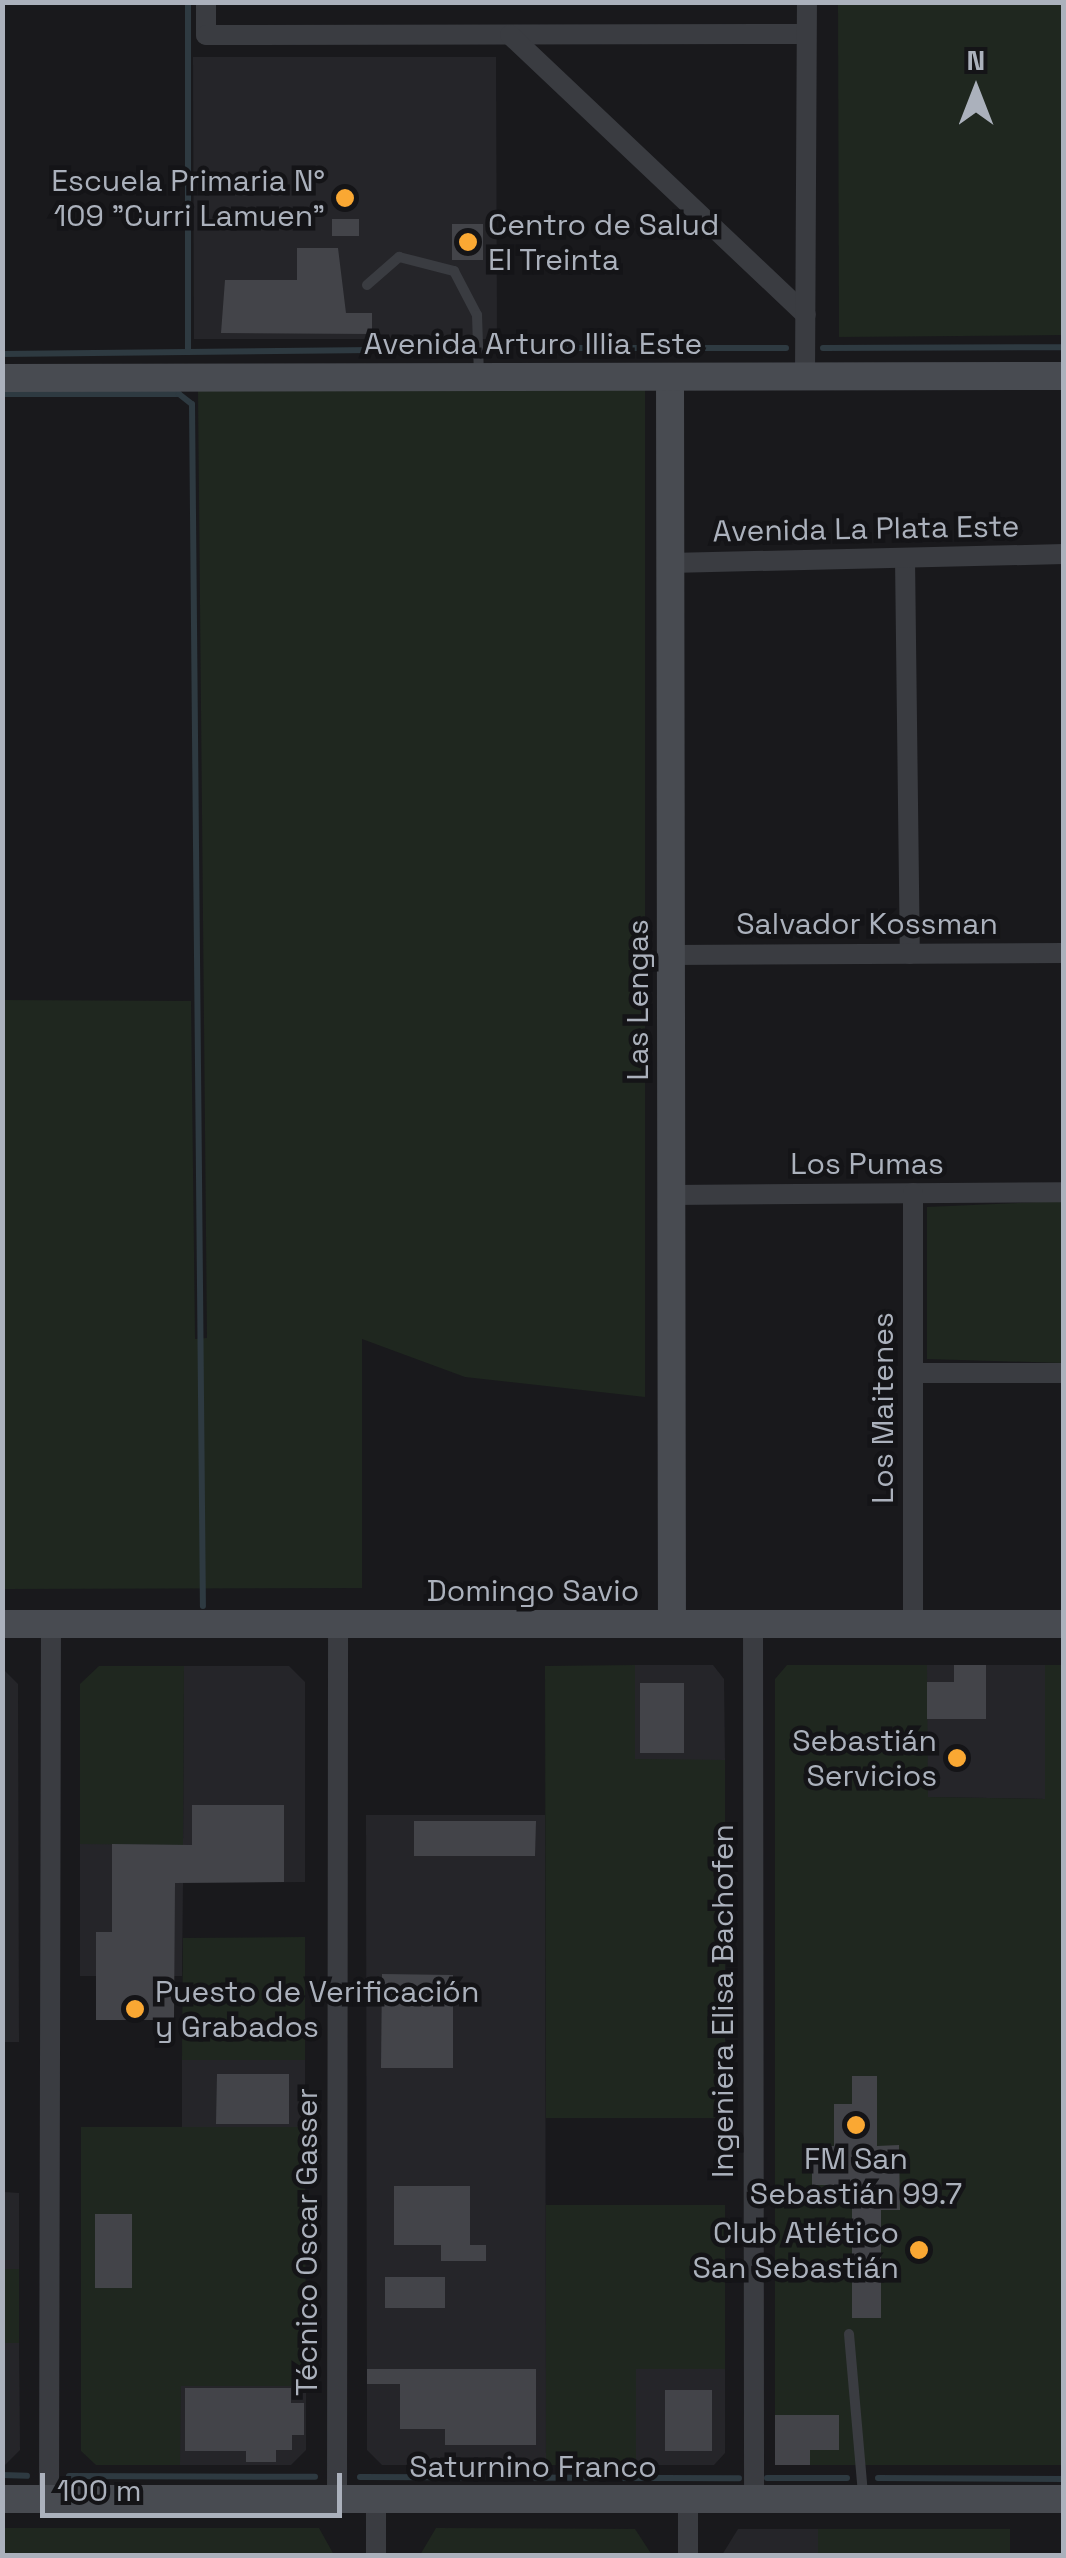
<!DOCTYPE html>
<html>
<head>
<meta charset="utf-8">
<style>
  body { margin:0 }
  #map { position:relative; width:1066px; height:2558px; overflow:hidden; background:#19191c; font-family:"Space Grotesk",sans-serif }
  div>[style] { position:absolute }
  [style*='--x'] { left:calc(var(--x)*1px); top:calc(var(--y)*1px); width:calc(var(--w)*1px); rotate:calc(var(--a)*1deg) }
  .built>* { inset:0; background:#252529 }
  .green>* { inset:0; background:#1f271f }
  .stream>* { height:6px; margin:-3px; padding:0 3px; transform-origin:3px; border-radius:3px; background:#2e3a41 }
  .building>* { inset:0; background:#434449 }
  .lane>* { height:10px; margin:-5px; padding:0 5px; transform-origin:5px; border-radius:5px; background:#3a3c41 }
  .street>* { height:20px; margin:-10px; padding:0 10px; transform-origin:10px; border-radius:10px; background:#3a3c41 }
  .secondary>* { height:28px; margin:-14px; padding:0 14px; transform-origin:14px; border-radius:14px; background:#484b51 }
  .dots>* { width:28px; height:28px; translate:-50% -50%; box-sizing:border-box; border:5px solid #141417; border-radius:50% }
  span { translate:-50% -50%; white-space:nowrap; text-align:center; line-height:1.15; -webkit-text-stroke:9px #141417; paint-order:stroke }
  .poi-label { font-size:30px; color:#abb1bc }
  .right { translate:-100% -50%; text-align:right }
  .left { translate:0 -50%; text-align:left }
  .street-label { font-size:30px; color:#abb1bc }
  .frame { position:absolute; inset:0; border:5px solid #abb1bc; pointer-events:none }
  .north { position:absolute; left:926px; top:40px; width:100px; height:100px; -webkit-text-stroke:8px #141417; paint-order:stroke; rotate:0deg; font-size:28px; font-weight:700; line-height:40px; text-align:center; color:#abb1bc }
  .north::after { content:''; display:block; margin:auto; width:35px; height:45px; background:#abb1bc; clip-path:polygon(50% 0,100% 100%,50% 72%,0 100%) }
  .scale { position:absolute; left:40px; top:2473px; width:302px; height:45px; box-sizing:border-box; border:5px solid #abb1bc; border-top:0; padding-left:12px; font-size:30px; line-height:35px; white-space:nowrap; color:#abb1bc; -webkit-text-stroke:8px #141417; paint-order:stroke }
</style>
</head>
<body>
<div id="map">
  <div class="built">
    <div style="clip-path:polygon(193px 57px,496px 57px,497px 339px,194px 339px)"></div>
    <div style="clip-path:polygon(635px 1665px,713px 1665px,724px 1679px,725px 1760px,635px 1760px)"></div>
    <div style="clip-path:polygon(927px 1665px,1045px 1665px,1045px 1799px,927px 1797px)"></div>
    <div style="clip-path:polygon(184px 1666px,289px 1666px,305px 1682px,305px 1882px,183px 1883px,182px 1976px,80px 1976px,80px 1844px,183px 1844px)"></div>
    <div style="clip-path:polygon(2px 1668px,18px 1684px,19px 2042px,4px 2042px,4px 2192px,19px 2193px,19px 2269px,2px 2269px)"></div>
    <div style="clip-path:polygon(366px 1815px,545px 1815px,546px 2465px,382px 2465px,367px 2450px)"></div>
    <div style="clip-path:polygon(182px 2060px,305px 2060px,305px 2127px,182px 2127px)"></div>
    <div style="clip-path:polygon(2px 2343px,19px 2343px,20px 2450px,5px 2465px)"></div>
    <div style="clip-path:polygon(636px 2369px,725px 2369px,725px 2453px,714px 2465px,636px 2465px)"></div>
    <div style="clip-path:polygon(180px 2386px,306px 2386px,306px 2450px,291px 2465px,180px 2465px)"></div>
    <div style="clip-path:polygon(738px 2529px,818px 2529px,818px 2555px,722px 2555px)"></div>
  </div>
  <div class="green">
    <div style="clip-path:polygon(838px 3px,1063px 3px,1063px 335px,839px 337px)"></div>
    <div style="clip-path:polygon(645px 390px,645px 1397px,465px 1377px,362px 1339px,362px 1588px,3px 1589px,3px 1000px,191px 1001px,195px 1339px,207px 1338px,198px 391px)"></div>
    <div style="clip-path:polygon(1063px 1201px,1063px 1363px,927px 1359px,927px 1207px)"></div>
    <div style="clip-path:polygon(635px 1665px,635px 1759px,725px 1760px,725px 2118px,546px 2118px,545px 1666px)"></div>
    <div style="clip-path:polygon(787px 1665px,927px 1665px,928px 1797px,1045px 1799px,1045px 1665px,1063px 1665px,1063px 2465px,775px 2465px,775px 1679px)"></div>
    <div style="clip-path:polygon(99px 1666px,184px 1666px,183px 1845px,80px 1844px,80px 1684px)"></div>
    <div style="clip-path:polygon(305px 1937px,305px 2060px,182px 2060px,183px 1938px)"></div>
    <div style="clip-path:polygon(81px 2127px,305px 2127px,306px 2386px,181px 2386px,180px 2465px,96px 2465px,81px 2451px)"></div>
    <div style="clip-path:polygon(546px 2205px,725px 2205px,725px 2369px,636px 2369px,636px 2465px,546px 2465px)"></div>
    <div style="clip-path:polygon(2px 2269px,19px 2269px,19px 2343px,3px 2343px)"></div>
    <div style="clip-path:polygon(2px 2528px,319px 2528px,334px 2555px,3px 2555px)"></div>
    <div style="clip-path:polygon(436px 2528px,635px 2529px,652px 2555px,420px 2555px)"></div>
    <div style="clip-path:polygon(818px 2529px,1010px 2529px,1010px 2555px,818px 2555px)"></div>
  </div>
  <div class="stream">
    <div style="--x:188;--y:2;--w:350;--a:90"></div>
    <div style="--x:523;--y:348;--w:263;--a:0"></div>
    <div style="--x:823;--y:348;--w:241;--a:-0.2"></div>
    <div style="--x:2;--y:354;--w:467;--a:-0.6"></div>
    <div style="--x:2;--y:394;--w:177;--a:0"></div>
    <div style="--x:179;--y:394;--w:16;--a:38"></div>
    <div style="--x:192;--y:404;--w:1202;--a:89.48"></div>
    <div style="--x:2;--y:2475;--w:25;--a:2"></div>
    <div style="--x:69;--y:2476;--w:246;--a:0.2"></div>
    <div style="--x:360;--y:2477;--w:379;--a:0.2"></div>
    <div style="--x:767;--y:2478;--w:80;--a:0"></div>
    <div style="--x:878;--y:2478;--w:186;--a:0.3"></div>
  </div>
  <div class="building">
    <div style="clip-path:polygon(332px 219px,359px 219px,359px 236px,332px 236px)"></div>
    <div style="clip-path:polygon(452px 224px,483px 224px,483px 260px,452px 260px)"></div>
    <div style="clip-path:polygon(297px 248px,338px 248px,346px 313px,372px 313px,372px 334px,221px 333px,225px 280px,297px 280px)"></div>
    <div style="clip-path:polygon(954px 1665px,986px 1665px,986px 1719px,927px 1719px,927px 1682px,954px 1682px)"></div>
    <div style="clip-path:polygon(640px 1683px,684px 1683px,684px 1753px,640px 1753px)"></div>
    <div style="clip-path:polygon(192px 1805px,284px 1805px,284px 1882px,175px 1883px,174px 2020px,96px 2020px,96px 1932px,112px 1932px,112px 1844px,192px 1845px)"></div>
    <div style="clip-path:polygon(414px 1821px,536px 1821px,535px 1856px,414px 1856px)"></div>
    <div style="clip-path:polygon(382px 1974px,453px 1975px,453px 2068px,381px 2068px)"></div>
    <div style="clip-path:polygon(217px 2074px,289px 2074px,289px 2124px,216px 2124px)"></div>
    <div style="clip-path:polygon(852px 2076px,877px 2076px,877px 2146px,899px 2145px,900px 2210px,881px 2210px,881px 2318px,852px 2318px,852px 2185px,812px 2185px,812px 2146px,834px 2146px,834px 2104px,852px 2104px)"></div>
    <div style="clip-path:polygon(394px 2186px,470px 2186px,470px 2245px,486px 2245px,486px 2261px,441px 2261px,441px 2245px,394px 2245px)"></div>
    <div style="clip-path:polygon(95px 2214px,132px 2214px,132px 2288px,95px 2288px)"></div>
    <div style="clip-path:polygon(385px 2277px,445px 2277px,445px 2308px,385px 2308px)"></div>
    <div style="clip-path:polygon(367px 2369px,536px 2369px,536px 2445px,445px 2445px,445px 2429px,400px 2429px,400px 2384px,367px 2384px)"></div>
    <div style="clip-path:polygon(185px 2388px,291px 2388px,291px 2403px,304px 2403px,304px 2435px,292px 2435px,292px 2450px,276px 2450px,276px 2462px,246px 2462px,246px 2451px,185px 2451px)"></div>
    <div style="clip-path:polygon(665px 2390px,712px 2390px,712px 2451px,665px 2451px)"></div>
    <div style="clip-path:polygon(775px 2415px,839px 2415px,839px 2450px,810px 2450px,810px 2465px,775px 2465px)"></div>
  </div>
  <div class="lane">
    <div style="--x:367;--y:285;--w:43;--a:-41.2"></div>
    <div style="--x:399;--y:257;--w:57;--a:14.3"></div>
    <div style="--x:454;--y:271;--w:50;--a:62.4"></div>
    <div style="--x:477;--y:315;--w:61;--a:88.1"></div>
    <div style="--x:849;--y:2334;--w:162;--a:85"></div>
  </div>
  <div class="street">
    <div style="--x:206;--y:2;--w:33;--a:90"></div>
    <div style="--x:206;--y:35;--w:600;--a:-0.1"></div>
    <div style="--x:510;--y:35;--w:407;--a:43.4"></div>
    <div style="--x:805;--y:376;--w:374;--a:-89.7"></div>
    <div style="--x:905;--y:558;--w:396;--a:89.3"></div>
    <div style="--x:670;--y:563;--w:394;--a:-1.3"></div>
    <div style="--x:671;--y:955;--w:393;--a:-0.3"></div>
    <div style="--x:671;--y:1195;--w:393;--a:-0.4"></div>
    <div style="--x:913;--y:1373;--w:151;--a:0"></div>
    <div style="--x:753;--y:1624;--w:875;--a:89.93"></div>
    <div style="--x:913;--y:1624;--w:431;--a:-90"></div>
    <div style="--x:49;--y:2499;--w:875;--a:-89.87"></div>
    <div style="--x:337;--y:2499;--w:875;--a:-89.93"></div>
    <div style="--x:376;--y:2499;--w:57;--a:90"></div>
    <div style="--x:688;--y:2499;--w:57;--a:90"></div>
  </div>
  <div class="secondary">
    <div style="--x:670;--y:377;--w:1247;--a:89.91"></div>
    <div style="--x:2;--y:378;--w:1062;--a:-0.11"></div>
    <div style="--x:2;--y:1624;--w:1062;--a:0"></div>
    <div style="--x:2;--y:2499;--w:1062;--a:0"></div>
  </div>
  <div class="dots">
    <div style="left:345px;top:198px;background:#faa833"></div>
    <div style="left:468px;top:242px;background:#faa833"></div>
    <div style="left:957px;top:1758px;background:#faa833"></div>
    <div style="left:135px;top:2009px;background:#faa833"></div>
    <div style="left:856px;top:2125px;background:#faa833"></div>
    <div style="left:919px;top:2250px;background:#faa833"></div>
  </div>
  <div class="poi-label">
    <span class="right" style="left:325px;top:198px">Escuela Primaria N°<br>109 "Curri Lamuen"</span>
    <span class="left" style="left:488px;top:242px">Centro de Salud<br>El Treinta</span>
    <span class="right" style="left:937px;top:1758px">Sebastián<br>Servicios</span>
    <span class="left" style="left:155px;top:2009px">Puesto de Verificación<br>y Grabados</span>
    <span style="left:856px;top:2176px">FM San<br>Sebastián 99.7</span>
    <span class="right" style="left:899px;top:2250px">Club Atlético<br>San Sebastián</span>
  </div>
  <div class="street-label">
    <span style="left:533px;top:344px">Avenida Arturo Illia Este</span>
    <span style="left:866px;top:529px;rotate:-1deg">Avenida La Plata Este</span>
    <span style="left:867px;top:924px">Salvador Kossman</span>
    <span style="left:638px;top:1000px;rotate:-90deg">Las Lengas</span>
    <span style="left:867px;top:1164px">Los Pumas</span>
    <span style="left:883px;top:1408px;rotate:-90deg">Los Maitenes</span>
    <span style="left:533px;top:1591px">Domingo Savio</span>
    <span style="left:723px;top:2001px;rotate:-90deg">Ingeniera Elisa Bachofen</span>
    <span style="left:307px;top:2242px;rotate:-90deg">Técnico Oscar Gasser</span>
    <span style="left:533px;top:2467px">Saturnino Franco</span>
  </div>
  <div class="frame"></div>
  <div class="north">N</div>
  <div class="scale">100 m</div>
</div>
</body>
</html>
